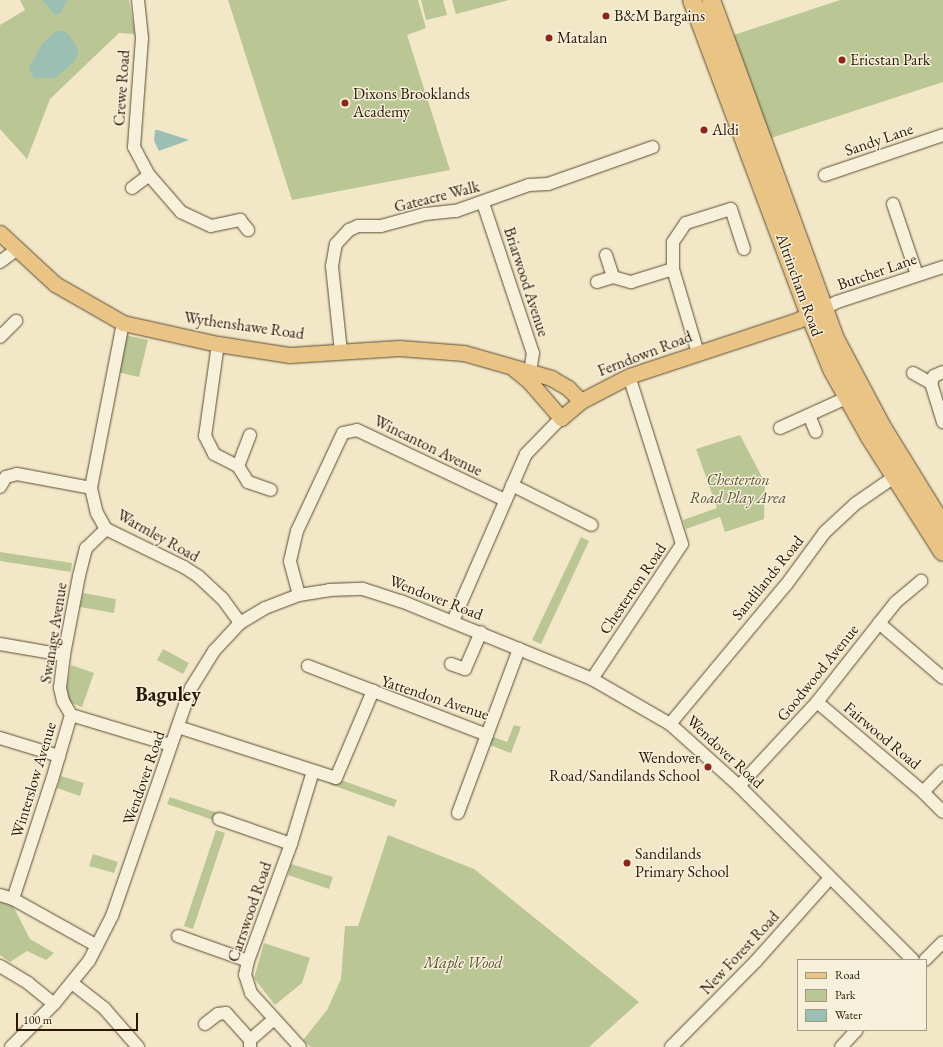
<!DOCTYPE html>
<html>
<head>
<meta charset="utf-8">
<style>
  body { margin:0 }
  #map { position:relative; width:943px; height:1047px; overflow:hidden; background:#f2e8c7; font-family:"EB Garamond",serif }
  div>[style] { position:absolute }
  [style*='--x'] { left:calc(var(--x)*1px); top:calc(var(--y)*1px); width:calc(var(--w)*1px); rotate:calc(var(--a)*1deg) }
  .green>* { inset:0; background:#bbc695 }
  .water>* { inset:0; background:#9bc0b3 }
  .roads { filter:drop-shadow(0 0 1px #5c4b33) drop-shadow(0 0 1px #5c4b33) }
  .minor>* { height:12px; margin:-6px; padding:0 6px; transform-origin:6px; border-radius:6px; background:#f7f0db }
  .major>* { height:15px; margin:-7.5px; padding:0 7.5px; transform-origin:7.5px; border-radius:7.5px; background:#e9c484 }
  .highway>* { height:18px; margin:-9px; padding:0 9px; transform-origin:9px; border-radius:9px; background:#e9c484 }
  .dots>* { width:11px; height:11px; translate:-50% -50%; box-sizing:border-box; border:2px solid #f7f0db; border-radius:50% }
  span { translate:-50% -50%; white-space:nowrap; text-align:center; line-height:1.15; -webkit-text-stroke:3px #f7f0db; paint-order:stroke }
  .poi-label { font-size:16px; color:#2a1702 }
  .left { translate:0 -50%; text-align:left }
  .right { translate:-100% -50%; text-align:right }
  .street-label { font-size:16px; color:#2a1702 }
  .park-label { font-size:16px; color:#5d5435; font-style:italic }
  .district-label { font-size:20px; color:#2a1702; font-weight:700 }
  .legend { position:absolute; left:797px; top:959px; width:130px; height:72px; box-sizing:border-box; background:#f7f0db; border:1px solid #a59984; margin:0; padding:5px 7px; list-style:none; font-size:12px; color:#2a1702 }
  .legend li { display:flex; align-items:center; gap:8px; height:20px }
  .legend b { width:20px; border:1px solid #a59984 }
  .scale { position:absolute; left:16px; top:1013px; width:122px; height:18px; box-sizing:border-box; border:2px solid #2a1702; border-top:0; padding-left:5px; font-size:12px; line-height:14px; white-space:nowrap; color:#2a1702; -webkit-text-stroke:3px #f7f0db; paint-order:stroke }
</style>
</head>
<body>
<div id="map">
  <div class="green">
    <div style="clip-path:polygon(20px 0,129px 0,135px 34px,119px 33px,50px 99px,27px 159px,0 129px,0 25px,25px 10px)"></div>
    <div style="clip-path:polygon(228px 0,418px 0,426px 28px,407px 35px,450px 170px,292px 200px)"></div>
    <div style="clip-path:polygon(421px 0,443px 0,447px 15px,426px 20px)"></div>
    <div style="clip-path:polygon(452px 0,509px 0,456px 14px)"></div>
    <div style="clip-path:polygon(840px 0,943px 0,943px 82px,771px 138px,734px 35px)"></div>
    <div style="clip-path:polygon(125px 335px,148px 340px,139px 377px,117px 372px)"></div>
    <div style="clip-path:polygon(740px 435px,765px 483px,764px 519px,725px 532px,720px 517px,686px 529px,683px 520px,717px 508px,696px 449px)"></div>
    <div style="clip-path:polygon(581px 537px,589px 541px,541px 644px,532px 640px)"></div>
    <div style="clip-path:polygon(0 552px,72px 563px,71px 572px,0 561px)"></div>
    <div style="clip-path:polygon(83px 593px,116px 599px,114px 613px,80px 607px)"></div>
    <div style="clip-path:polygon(163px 649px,189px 663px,183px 674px,157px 660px)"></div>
    <div style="clip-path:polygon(71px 665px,94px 673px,82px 707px,66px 701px,65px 698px)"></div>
    <div style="clip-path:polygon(514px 725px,521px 727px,511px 753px,487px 744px,491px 736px,507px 742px)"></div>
    <div style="clip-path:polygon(61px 776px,84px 783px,80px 796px,57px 788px)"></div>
    <div style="clip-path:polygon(338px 779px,397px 800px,394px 807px,329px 784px)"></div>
    <div style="clip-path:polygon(170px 797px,218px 813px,216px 821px,167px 804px)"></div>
    <div style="clip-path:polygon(216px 830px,225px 833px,193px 929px,184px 926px)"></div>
    <div style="clip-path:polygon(388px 835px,474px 869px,639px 1002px,589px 1047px,311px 1047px,303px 1040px,327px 1010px,341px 979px,345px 926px,358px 926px)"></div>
    <div style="clip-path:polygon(93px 854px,118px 862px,114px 873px,89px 866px)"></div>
    <div style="clip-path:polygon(291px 864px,333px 877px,329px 889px,288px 875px)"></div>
    <div style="clip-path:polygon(0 902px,13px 906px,30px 939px,54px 953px,46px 960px,27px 951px,10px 962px,0 955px)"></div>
    <div style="clip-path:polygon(264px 943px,310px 958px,302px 983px,275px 1005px,254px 978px)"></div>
  </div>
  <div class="water">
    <div style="clip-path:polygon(42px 0,67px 0,60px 14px,55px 15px)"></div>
    <div style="clip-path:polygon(56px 31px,64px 31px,69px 35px,78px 49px,78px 55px,74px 62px,55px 78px,34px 78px,29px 69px,31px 64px,42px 44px)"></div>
    <div style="clip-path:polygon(155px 130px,158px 130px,189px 140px,159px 151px,154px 141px)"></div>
  </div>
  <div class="roads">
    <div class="minor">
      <div style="--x:138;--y:0;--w:38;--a:84"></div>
      <div style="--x:142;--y:38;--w:109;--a:94.2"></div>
      <div style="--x:134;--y:147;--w:32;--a:62"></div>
      <div style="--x:149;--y:175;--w:49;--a:49.1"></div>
      <div style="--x:181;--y:212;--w:33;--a:25"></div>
      <div style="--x:211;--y:226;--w:30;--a:-12"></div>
      <div style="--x:240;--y:220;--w:13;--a:51"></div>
      <div style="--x:825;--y:175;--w:125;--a:-18.7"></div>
      <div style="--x:132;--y:188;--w:21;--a:-37"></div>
      <div style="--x:483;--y:203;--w:158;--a:71.6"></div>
      <div style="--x:533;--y:353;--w:26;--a:99"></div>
      <div style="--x:893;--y:204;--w:75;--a:71.3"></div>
      <div style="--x:606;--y:255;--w:23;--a:72"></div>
      <div style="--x:0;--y:262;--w:21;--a:-37"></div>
      <div style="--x:597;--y:282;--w:17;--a:-17"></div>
      <div style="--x:613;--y:277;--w:19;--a:16"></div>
      <div style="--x:631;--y:282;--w:44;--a:-17.2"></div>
      <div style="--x:818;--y:312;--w:21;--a:-28"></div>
      <div style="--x:837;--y:302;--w:112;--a:-18.3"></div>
      <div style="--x:123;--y:323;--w:168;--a:101"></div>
      <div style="--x:91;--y:488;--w:26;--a:77"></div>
      <div style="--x:97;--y:513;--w:18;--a:61"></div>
      <div style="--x:106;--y:529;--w:87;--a:26"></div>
      <div style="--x:184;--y:567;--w:17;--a:33"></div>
      <div style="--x:198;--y:576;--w:33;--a:43"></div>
      <div style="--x:222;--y:598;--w:31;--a:54"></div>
      <div style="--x:0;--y:337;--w:23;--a:-45"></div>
      <div style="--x:218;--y:344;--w:93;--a:98"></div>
      <div style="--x:205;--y:436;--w:20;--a:63"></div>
      <div style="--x:214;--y:454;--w:27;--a:27"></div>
      <div style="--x:341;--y:352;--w:86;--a:-96"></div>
      <div style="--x:332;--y:266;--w:22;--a:-80"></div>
      <div style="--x:336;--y:244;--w:19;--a:-47"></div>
      <div style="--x:349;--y:230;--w:10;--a:-24"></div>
      <div style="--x:358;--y:226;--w:23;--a:0"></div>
      <div style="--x:381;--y:226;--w:46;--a:-15.3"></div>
      <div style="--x:425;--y:214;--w:31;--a:-6"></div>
      <div style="--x:456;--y:211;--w:77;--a:-19.6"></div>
      <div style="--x:529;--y:185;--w:19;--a:-3"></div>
      <div style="--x:548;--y:184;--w:111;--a:-19.4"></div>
      <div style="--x:698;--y:353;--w:88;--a:-106.6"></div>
      <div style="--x:673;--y:269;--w:27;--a:-90"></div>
      <div style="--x:673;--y:242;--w:23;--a:-56"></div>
      <div style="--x:686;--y:223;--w:47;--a:-17.3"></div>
      <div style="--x:731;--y:209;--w:42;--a:72"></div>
      <div style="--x:943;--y:372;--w:10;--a:156"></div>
      <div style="--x:934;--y:376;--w:8;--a:113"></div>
      <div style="--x:931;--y:383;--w:41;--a:72.9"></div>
      <div style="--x:913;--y:373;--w:21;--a:29"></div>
      <div style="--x:809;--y:415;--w:18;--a:68"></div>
      <div style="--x:780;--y:428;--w:80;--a:-24.3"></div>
      <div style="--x:250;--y:435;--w:33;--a:111"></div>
      <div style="--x:238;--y:466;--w:19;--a:58"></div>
      <div style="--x:248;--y:482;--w:24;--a:19"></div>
      <div style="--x:512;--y:485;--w:89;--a:26.6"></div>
      <div style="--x:0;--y:487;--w:12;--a:-59"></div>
      <div style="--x:6;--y:477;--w:11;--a:-15"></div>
      <div style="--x:17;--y:474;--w:75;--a:10.7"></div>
      <div style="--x:106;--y:529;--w:28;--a:136"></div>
      <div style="--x:86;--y:548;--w:29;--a:104"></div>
      <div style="--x:79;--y:576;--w:80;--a:100.8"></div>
      <div style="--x:64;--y:655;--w:33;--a:97"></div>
      <div style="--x:60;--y:688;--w:13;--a:77"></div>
      <div style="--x:63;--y:701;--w:16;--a:60"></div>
      <div style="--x:71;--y:715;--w:104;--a:16.7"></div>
      <div style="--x:299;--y:595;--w:35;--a:-105"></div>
      <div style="--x:290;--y:561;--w:31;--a:-77"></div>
      <div style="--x:297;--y:531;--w:108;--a:-64.9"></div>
      <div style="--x:343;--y:433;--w:14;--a:-12"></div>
      <div style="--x:357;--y:430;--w:164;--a:25.3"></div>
      <div style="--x:453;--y:621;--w:182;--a:-66.4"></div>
      <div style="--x:526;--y:454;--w:50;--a:-45.8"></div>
      <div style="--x:879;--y:623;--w:84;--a:40.7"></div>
      <div style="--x:0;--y:644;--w:65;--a:9.8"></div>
      <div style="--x:451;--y:664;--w:15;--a:20"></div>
      <div style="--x:465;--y:669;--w:40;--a:-66.6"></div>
      <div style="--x:308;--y:666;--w:70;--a:21"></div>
      <div style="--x:592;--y:679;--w:162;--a:-56.3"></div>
      <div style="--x:682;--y:544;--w:176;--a:-107.5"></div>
      <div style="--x:817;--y:702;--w:139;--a:40.3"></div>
      <div style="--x:923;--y:792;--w:28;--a:45"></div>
      <div style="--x:670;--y:724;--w:181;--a:-50.2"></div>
      <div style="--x:786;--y:585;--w:66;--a:-53.7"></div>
      <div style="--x:825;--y:532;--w:41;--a:-43"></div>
      <div style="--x:855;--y:504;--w:55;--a:-34.6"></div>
      <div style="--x:178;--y:727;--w:166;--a:17.9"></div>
      <div style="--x:336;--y:778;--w:95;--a:-67"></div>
      <div style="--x:373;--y:691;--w:122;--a:21.1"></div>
      <div style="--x:487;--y:735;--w:92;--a:-69.6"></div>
      <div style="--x:0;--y:738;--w:62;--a:17"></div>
      <div style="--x:739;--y:786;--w:115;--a:-47.1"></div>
      <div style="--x:817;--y:702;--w:127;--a:-51.7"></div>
      <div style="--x:896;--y:602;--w:33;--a:-40"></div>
      <div style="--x:923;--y:792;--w:29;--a:-46"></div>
      <div style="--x:458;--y:813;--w:83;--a:-69.6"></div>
      <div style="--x:219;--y:819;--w:76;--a:19.1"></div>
      <div style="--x:0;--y:895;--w:14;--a:17"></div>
      <div style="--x:13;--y:899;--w:96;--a:29.2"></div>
      <div style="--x:13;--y:899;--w:125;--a:-71.9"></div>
      <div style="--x:52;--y:780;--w:68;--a:-73.7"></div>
      <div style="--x:178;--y:936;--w:74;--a:19.7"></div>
      <div style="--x:925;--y:960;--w:25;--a:-45"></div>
      <div style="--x:0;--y:966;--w:33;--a:31"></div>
      <div style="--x:28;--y:983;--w:33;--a:39"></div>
      <div style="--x:72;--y:983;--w:41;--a:38"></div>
      <div style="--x:104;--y:1008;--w:52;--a:48.9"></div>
      <div style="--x:205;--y:1024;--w:16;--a:-38"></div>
      <div style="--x:218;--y:1014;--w:8;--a:-7"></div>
      <div style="--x:226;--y:1013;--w:36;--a:48"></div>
      <div style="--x:11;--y:1047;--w:61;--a:-45"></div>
      <div style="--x:54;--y:1004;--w:55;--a:-50.9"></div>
      <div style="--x:89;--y:961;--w:51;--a:-62.9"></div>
      <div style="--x:112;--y:916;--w:241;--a:-70.9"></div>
      <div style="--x:191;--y:688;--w:44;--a:-58.1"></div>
      <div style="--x:214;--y:651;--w:38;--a:-47"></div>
      <div style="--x:240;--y:623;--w:29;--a:-31"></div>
      <div style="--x:265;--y:608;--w:36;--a:-21"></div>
      <div style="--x:299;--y:595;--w:30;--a:-9"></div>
      <div style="--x:329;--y:590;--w:34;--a:-2"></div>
      <div style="--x:363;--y:589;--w:40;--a:18"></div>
      <div style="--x:401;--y:601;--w:206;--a:22.2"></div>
      <div style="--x:592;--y:679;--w:90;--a:30"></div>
      <div style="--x:670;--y:724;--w:93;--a:41.9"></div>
      <div style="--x:739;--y:786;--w:246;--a:45"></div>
      <div style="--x:250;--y:1047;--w:7;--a:-90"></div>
      <div style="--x:250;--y:1040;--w:32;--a:-41"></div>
      <div style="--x:300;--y:1047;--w:73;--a:-132.2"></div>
      <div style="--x:251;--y:993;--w:19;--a:-108"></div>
      <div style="--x:245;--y:975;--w:14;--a:-78"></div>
      <div style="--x:248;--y:961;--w:125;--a:-69.8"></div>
      <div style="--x:291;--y:844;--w:76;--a:-73.2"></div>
      <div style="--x:671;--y:1047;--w:121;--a:-45.3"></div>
      <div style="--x:756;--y:961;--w:111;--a:-48.3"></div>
      <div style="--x:841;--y:1047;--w:23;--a:-47"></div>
    </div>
    <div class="major">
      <div style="--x:0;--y:233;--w:75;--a:42.8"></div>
      <div style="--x:55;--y:284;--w:78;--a:29.8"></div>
      <div style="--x:123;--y:323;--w:97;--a:12.5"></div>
      <div style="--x:218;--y:344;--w:73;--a:8.7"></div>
      <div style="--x:290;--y:355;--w:109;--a:-3.7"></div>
      <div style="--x:399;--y:348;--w:65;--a:4.4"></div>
      <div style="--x:464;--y:353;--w:91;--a:16"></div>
      <div style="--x:551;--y:378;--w:20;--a:30"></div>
      <div style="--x:568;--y:388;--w:18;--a:45"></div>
      <div style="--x:514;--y:369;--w:19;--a:39"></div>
      <div style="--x:529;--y:381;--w:49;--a:49.1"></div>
      <div style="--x:561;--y:418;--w:26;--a:-40"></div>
      <div style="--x:581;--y:401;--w:54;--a:-27.5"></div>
      <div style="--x:629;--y:376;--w:178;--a:-18.3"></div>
      <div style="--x:798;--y:320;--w:13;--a:-23"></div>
      <div style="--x:810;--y:315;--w:10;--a:-66"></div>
    </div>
    <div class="highway">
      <div style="--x:692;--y:0;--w:336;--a:69.5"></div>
      <div style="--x:810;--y:315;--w:58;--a:67.8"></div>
      <div style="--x:832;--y:369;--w:78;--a:60.8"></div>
      <div style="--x:870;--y:437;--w:136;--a:57.6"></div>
      <div style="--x:711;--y:0;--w:359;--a:69.9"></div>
      <div style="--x:834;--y:337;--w:104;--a:62"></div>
      <div style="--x:883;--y:429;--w:114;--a:58.3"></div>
    </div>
  </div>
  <div class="dots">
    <div style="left:606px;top:16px;background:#8f2418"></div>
    <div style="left:549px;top:38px;background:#8f2418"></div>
    <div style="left:842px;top:60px;background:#8f2418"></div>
    <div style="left:345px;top:103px;background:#8f2418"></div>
    <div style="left:704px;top:130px;background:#8f2418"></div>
    <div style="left:708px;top:767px;background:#8f2418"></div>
    <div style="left:627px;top:863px;background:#8f2418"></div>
  </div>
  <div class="poi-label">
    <span class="left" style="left:614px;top:16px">B&amp;M Bargains</span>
    <span class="left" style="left:557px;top:38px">Matalan</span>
    <span class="left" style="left:850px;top:60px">Ericstan Park</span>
    <span class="left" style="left:353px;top:103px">Dixons Brooklands<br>Academy</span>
    <span class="left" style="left:712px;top:130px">Aldi</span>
    <span class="right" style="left:700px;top:767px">Wendover<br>Road/Sandilands School</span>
    <span class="left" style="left:635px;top:863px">Sandilands<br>Primary School</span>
  </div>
  <div class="street-label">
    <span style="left:122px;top:88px;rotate:-86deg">Crewe Road</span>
    <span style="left:879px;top:140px;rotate:-19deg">Sandy Lane</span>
    <span style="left:437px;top:197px;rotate:-14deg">Gateacre Walk</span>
    <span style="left:877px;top:272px;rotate:-19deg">Butcher Lane</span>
    <span style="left:526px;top:282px;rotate:72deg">Briarwood Avenue</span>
    <span style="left:799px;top:285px;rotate:70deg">Altrincham Road</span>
    <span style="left:244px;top:326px;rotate:8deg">Wythenshawe Road</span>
    <span style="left:645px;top:354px;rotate:-21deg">Ferndown Road</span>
    <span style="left:428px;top:446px;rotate:26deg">Wincanton Avenue</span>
    <span style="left:158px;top:536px;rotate:29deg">Warmley Road</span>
    <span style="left:768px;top:578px;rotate:-51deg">Sandilands Road</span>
    <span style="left:633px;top:589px;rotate:-56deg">Chesterton Road</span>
    <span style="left:436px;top:598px;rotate:21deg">Wendover Road</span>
    <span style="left:54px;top:633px;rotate:-81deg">Swanage Avenue</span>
    <span style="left:818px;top:673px;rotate:-51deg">Goodwood Avenue</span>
    <span style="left:435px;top:698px;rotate:18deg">Yattendon Avenue</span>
    <span style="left:882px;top:736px;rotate:40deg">Fairwood Road</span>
    <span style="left:725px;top:752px;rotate:43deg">Wendover Road</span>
    <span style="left:144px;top:778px;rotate:-71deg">Wendover Road</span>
    <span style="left:34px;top:780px;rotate:-73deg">Winterslow Avenue</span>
    <span style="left:250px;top:912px;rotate:-71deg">Carrswood Road</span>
    <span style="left:740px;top:953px;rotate:-47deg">New Forest Road</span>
  </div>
  <div class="park-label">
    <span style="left:738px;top:489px">Chesterton<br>Road Play Area</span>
    <span style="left:463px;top:963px">Maple Wood</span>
  </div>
  <div class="district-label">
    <span style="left:168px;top:694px">Baguley</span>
  </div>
  <ul class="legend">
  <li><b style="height:5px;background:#e9c484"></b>Road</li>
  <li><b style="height:11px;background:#bbc695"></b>Park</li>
  <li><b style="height:11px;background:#9bc0b3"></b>Water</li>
  </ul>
  <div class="scale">100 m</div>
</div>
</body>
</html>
